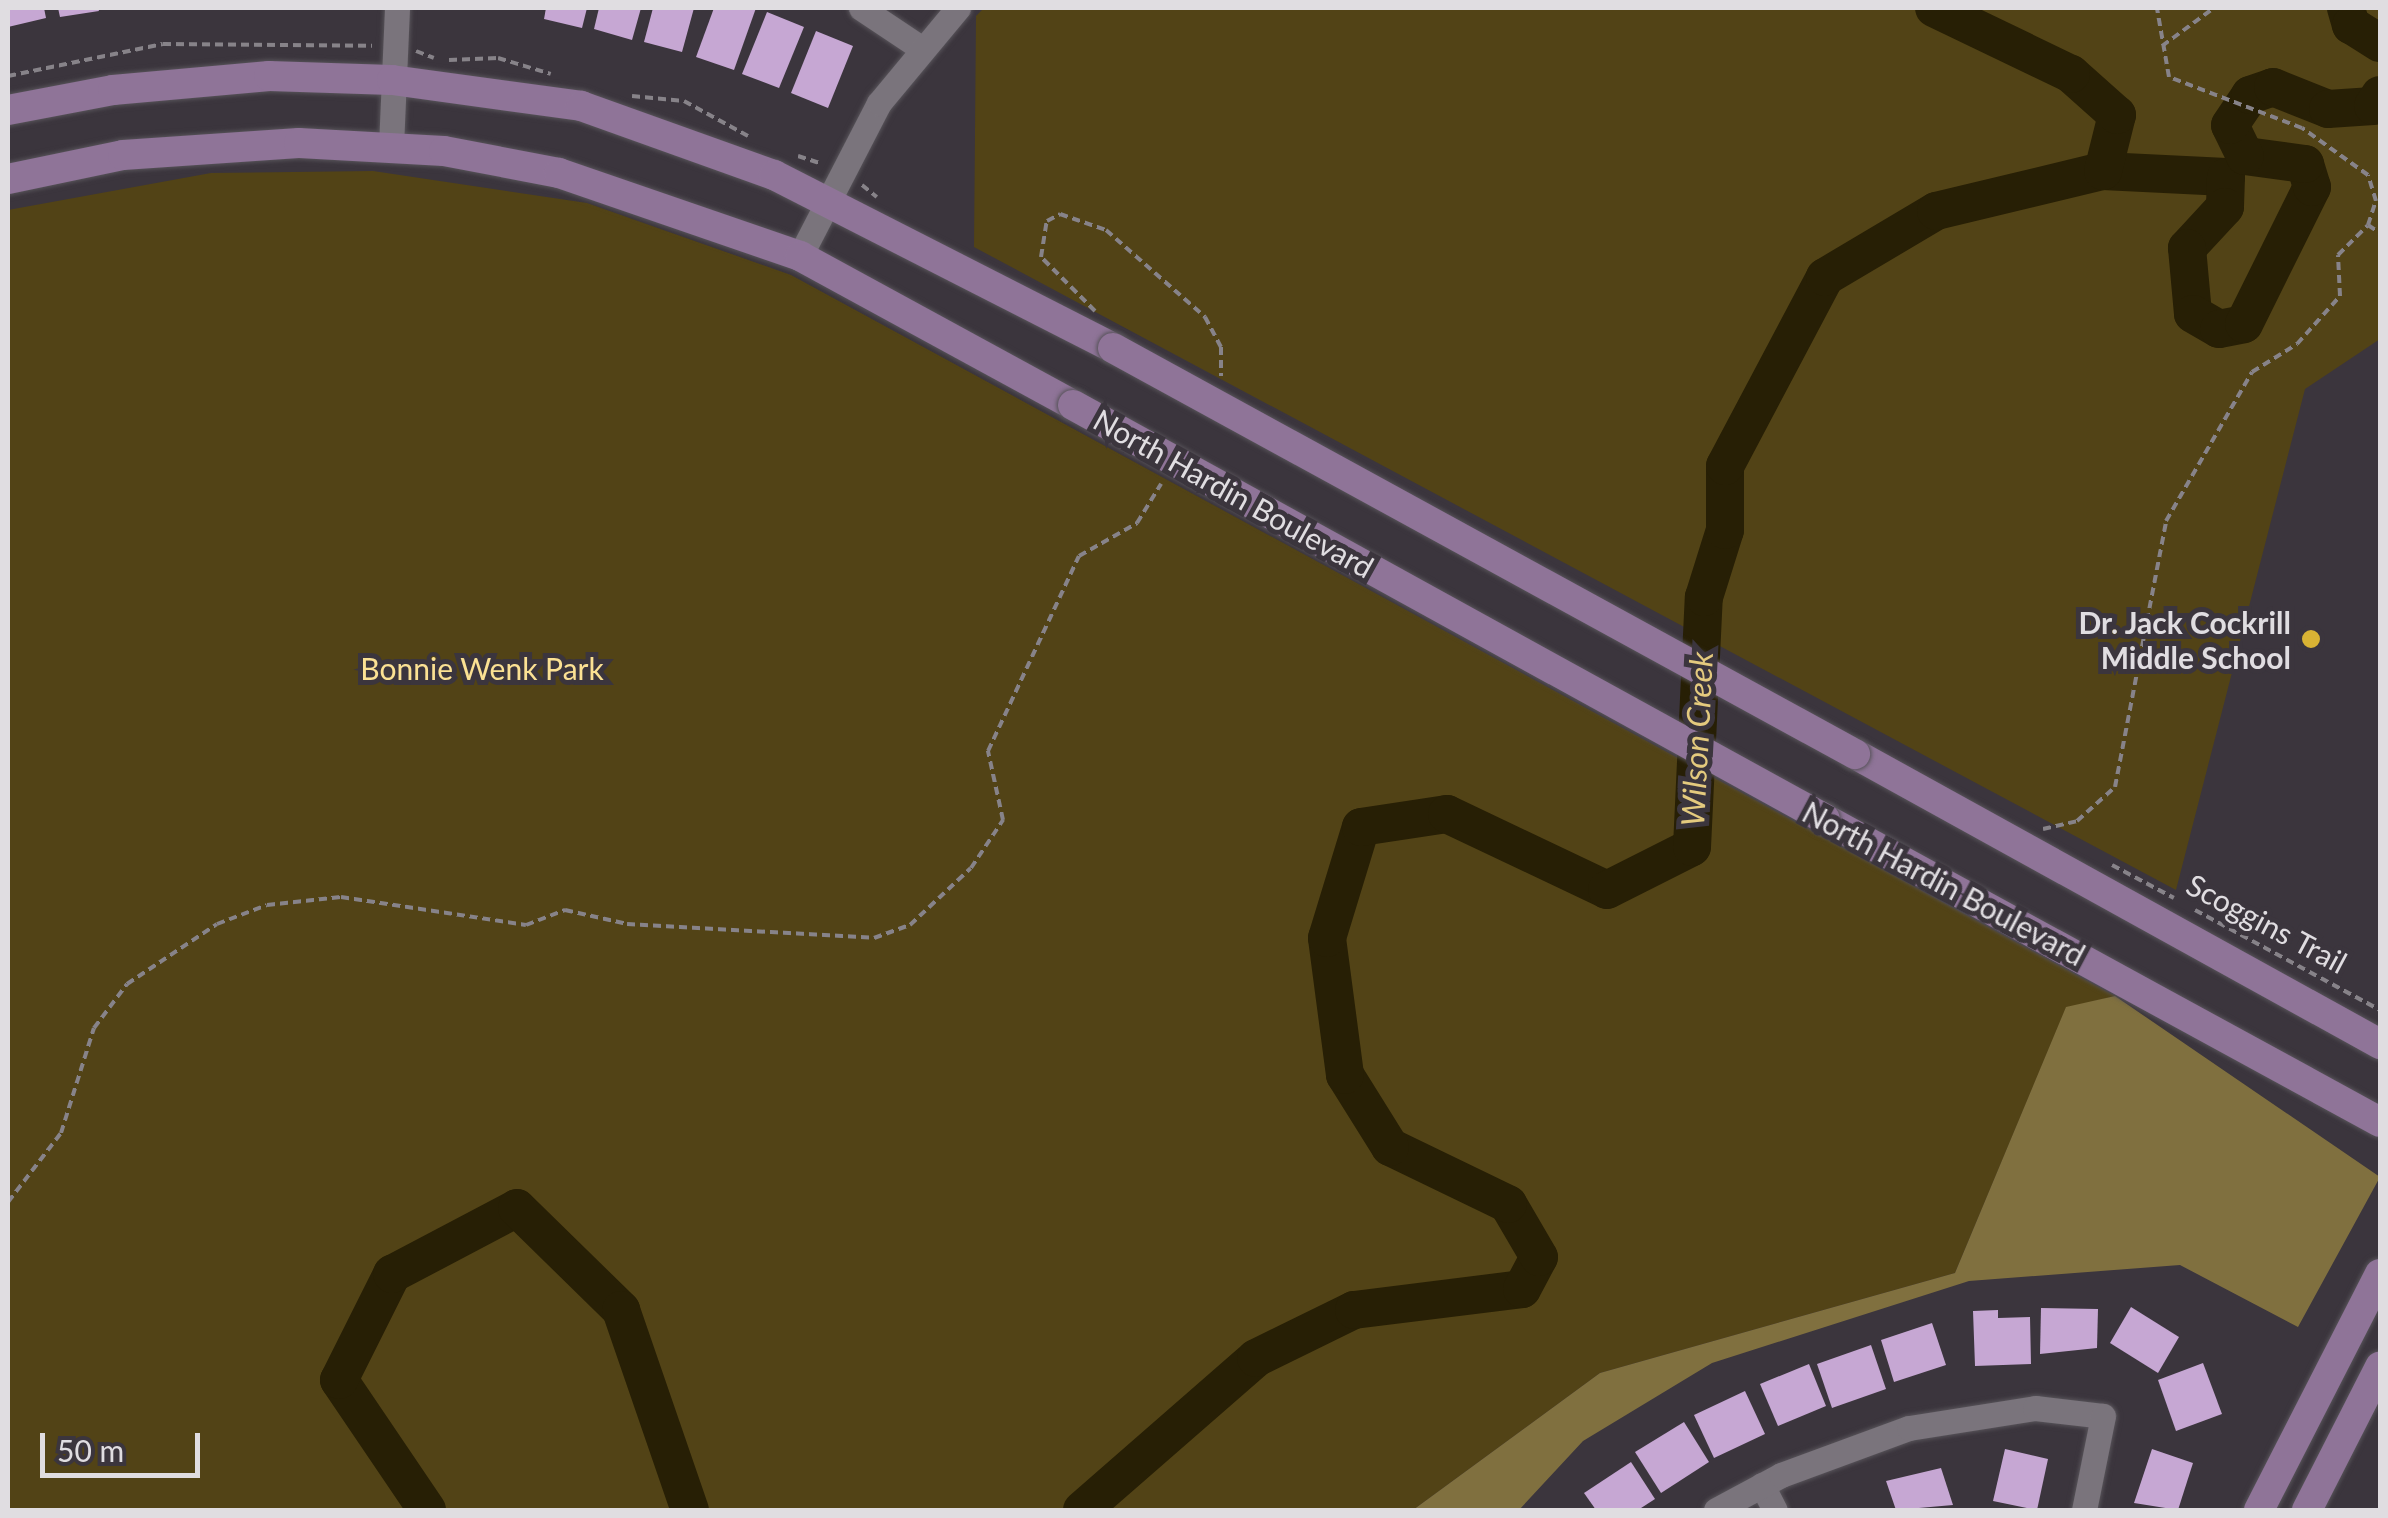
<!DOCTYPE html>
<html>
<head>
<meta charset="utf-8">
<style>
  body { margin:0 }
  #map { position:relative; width:2388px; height:1518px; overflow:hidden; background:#3b353d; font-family:Lato,sans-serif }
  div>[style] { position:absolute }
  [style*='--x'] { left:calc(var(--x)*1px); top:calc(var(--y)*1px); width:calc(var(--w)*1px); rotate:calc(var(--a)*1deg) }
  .green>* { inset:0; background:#524316 }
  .forest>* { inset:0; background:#80703f }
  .river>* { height:38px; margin:-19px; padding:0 19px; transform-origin:19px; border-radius:19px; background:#271f05 }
  .building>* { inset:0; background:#c6a7d3 }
  .path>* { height:4px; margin-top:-2px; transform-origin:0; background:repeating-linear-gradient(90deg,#878389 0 8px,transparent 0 13px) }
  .roads { filter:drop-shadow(0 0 2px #575359) drop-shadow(0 0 2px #575359) }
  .street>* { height:25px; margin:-12.5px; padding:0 12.5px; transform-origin:12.5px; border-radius:12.5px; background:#7a747c }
  .secondary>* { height:30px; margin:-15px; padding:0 15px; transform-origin:15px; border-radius:15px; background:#8f7498 }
  .bridges { filter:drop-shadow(0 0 2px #575359) drop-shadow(0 0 2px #575359) }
  .secondary-bridge>* { height:30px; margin:-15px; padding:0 15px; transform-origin:15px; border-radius:15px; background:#8f7498 }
  .dots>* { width:28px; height:28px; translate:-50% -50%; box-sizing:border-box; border:5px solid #3b353d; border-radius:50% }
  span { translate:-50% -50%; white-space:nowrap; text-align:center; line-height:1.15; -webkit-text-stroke:10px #3b353d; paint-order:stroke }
  .street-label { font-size:30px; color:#e0dde1 }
  .poi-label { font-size:30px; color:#e0dde1; font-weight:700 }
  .right { translate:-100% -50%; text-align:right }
  .park-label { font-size:30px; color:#fbe193 }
  .water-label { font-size:32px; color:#e4ca7e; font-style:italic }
  .frame { position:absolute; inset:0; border:10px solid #e0dde1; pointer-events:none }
  .scale { position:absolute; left:40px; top:1433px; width:160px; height:45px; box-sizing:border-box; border:5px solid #e0dde1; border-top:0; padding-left:12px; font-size:30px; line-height:35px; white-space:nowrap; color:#e0dde1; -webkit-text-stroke:8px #3b353d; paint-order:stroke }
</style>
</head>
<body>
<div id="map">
  <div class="green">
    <div style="clip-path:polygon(984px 8px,2380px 8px,2380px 339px,2305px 389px,2176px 890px,974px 247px,976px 16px)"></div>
    <div style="clip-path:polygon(373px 171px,587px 203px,791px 275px,2115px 996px,2066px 1008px,1955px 1273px,1600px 1373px,1413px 1510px,8px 1510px,8px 210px,211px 173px)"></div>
  </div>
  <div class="forest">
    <div style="clip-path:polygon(2115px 996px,2380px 1177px,2298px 1327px,2180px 1265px,1969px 1281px,1712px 1363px,1583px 1441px,1519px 1510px,1413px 1510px,1600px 1373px,1955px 1273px,2066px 1007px)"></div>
  </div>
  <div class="river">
    <div style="--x:2346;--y:8;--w:18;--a:74"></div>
    <div style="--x:2351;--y:25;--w:34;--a:32"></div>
    <div style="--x:2103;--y:171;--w:123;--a:2.8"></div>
    <div style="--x:2226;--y:177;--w:30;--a:92"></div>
    <div style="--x:2225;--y:207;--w:56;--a:132.8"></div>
    <div style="--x:2187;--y:248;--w:66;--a:84.8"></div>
    <div style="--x:2193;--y:314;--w:30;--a:30"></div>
    <div style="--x:2219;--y:329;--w:25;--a:-11"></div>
    <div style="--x:2244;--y:324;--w:153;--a:-63.6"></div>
    <div style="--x:2312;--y:187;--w:24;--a:-107"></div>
    <div style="--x:2305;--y:164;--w:61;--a:-172.4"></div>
    <div style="--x:2245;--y:156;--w:34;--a:-116"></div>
    <div style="--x:2230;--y:125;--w:36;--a:-56"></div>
    <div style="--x:2250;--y:95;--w:24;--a:-19"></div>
    <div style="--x:2273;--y:87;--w:59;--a:21.8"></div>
    <div style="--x:2328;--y:109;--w:45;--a:-3.8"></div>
    <div style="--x:2373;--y:106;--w:13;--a:-58"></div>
    <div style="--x:427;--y:1510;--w:157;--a:-124.1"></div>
    <div style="--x:339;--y:1380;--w:119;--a:-63.4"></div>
    <div style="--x:392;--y:1274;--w:141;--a:-27.8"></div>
    <div style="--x:517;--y:1208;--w:146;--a:44.4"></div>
    <div style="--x:621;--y:1310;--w:212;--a:71"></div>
    <div style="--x:1082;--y:1510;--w:231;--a:-41.1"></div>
    <div style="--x:1256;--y:1358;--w:109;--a:-26.1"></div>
    <div style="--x:1354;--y:1310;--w:169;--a:-7.1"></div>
    <div style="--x:1522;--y:1289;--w:36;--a:-62"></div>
    <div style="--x:1539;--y:1257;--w:61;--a:-120.3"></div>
    <div style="--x:1508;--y:1204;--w:131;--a:-154.2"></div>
    <div style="--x:1390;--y:1147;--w:85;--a:-122"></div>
    <div style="--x:1345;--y:1075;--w:138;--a:-97.5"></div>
    <div style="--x:1327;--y:938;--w:116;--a:-73"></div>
    <div style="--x:1361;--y:827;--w:87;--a:-8.6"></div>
    <div style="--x:1447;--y:814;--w:177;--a:25.4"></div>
    <div style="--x:1607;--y:890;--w:95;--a:-26.8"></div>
    <div style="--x:1692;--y:847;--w:250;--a:-87.3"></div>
    <div style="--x:1704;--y:597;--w:70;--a:-72.6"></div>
    <div style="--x:1725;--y:530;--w:64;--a:-90"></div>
    <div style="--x:1725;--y:466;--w:214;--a:-62.1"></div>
    <div style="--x:1825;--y:277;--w:129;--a:-30.7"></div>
    <div style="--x:1936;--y:211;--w:172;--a:-13.5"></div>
    <div style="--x:2103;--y:171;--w:58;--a:-76"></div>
    <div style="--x:2117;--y:115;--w:62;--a:-138.3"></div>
    <div style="--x:2071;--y:74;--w:152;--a:-154.3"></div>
  </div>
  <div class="building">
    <div style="clip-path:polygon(8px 8px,44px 8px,46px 18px,8px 27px)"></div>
    <div style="clip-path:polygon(58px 8px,98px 8px,99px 11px,60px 17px)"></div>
    <div style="clip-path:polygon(546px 8px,587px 8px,582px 28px,544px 19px)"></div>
    <div style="clip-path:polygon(599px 8px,641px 8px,632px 40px,594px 29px)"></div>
    <div style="clip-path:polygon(653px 8px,694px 8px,682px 52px,644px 42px)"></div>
    <div style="clip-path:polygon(714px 8px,756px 8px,734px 70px,696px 57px)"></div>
    <div style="clip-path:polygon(767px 12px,804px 27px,779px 88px,742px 74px)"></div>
    <div style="clip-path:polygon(816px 31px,853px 46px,828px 108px,791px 93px)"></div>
    <div style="clip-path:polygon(2131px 1307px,2179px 1337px,2158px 1373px,2110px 1343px)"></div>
    <div style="clip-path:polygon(2041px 1308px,2098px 1309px,2097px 1348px,2040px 1354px)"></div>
    <div style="clip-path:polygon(1998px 1310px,1998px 1318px,2030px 1317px,2031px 1364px,1975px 1366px,1973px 1311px)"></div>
    <div style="clip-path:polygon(1932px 1323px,1946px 1365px,1894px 1382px,1881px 1340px)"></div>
    <div style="clip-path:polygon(1871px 1345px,1886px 1389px,1832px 1408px,1817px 1364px)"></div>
    <div style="clip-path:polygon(2203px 1363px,2222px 1414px,2176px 1431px,2158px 1380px)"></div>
    <div style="clip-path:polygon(1809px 1364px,1826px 1406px,1778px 1426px,1760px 1384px)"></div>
    <div style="clip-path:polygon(1745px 1391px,1765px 1434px,1714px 1458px,1694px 1415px)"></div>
    <div style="clip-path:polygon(1684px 1422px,1709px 1462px,1661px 1493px,1635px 1452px)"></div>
    <div style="clip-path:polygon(2005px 1449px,2048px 1459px,2037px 1510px,1993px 1501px)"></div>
    <div style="clip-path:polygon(2152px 1449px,2193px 1463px,2178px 1510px,2134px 1503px)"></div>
    <div style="clip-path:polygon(1631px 1462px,1655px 1499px,1638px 1510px,1596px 1510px,1584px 1493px)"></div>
    <div style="clip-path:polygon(1941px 1468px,1953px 1505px,1896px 1510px,1886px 1481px)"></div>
  </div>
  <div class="path">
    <div style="--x:2162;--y:46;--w:64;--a:-36.2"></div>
    <div style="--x:416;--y:51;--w:19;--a:21"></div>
    <div style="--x:449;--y:60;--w:49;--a:-2.3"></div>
    <div style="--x:498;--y:58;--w:55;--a:16.8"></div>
    <div style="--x:8;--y:76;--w:158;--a:-11.7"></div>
    <div style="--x:163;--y:44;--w:209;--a:0.5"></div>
    <div style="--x:632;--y:96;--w:52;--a:5.5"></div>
    <div style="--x:684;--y:101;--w:73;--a:28.7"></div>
    <div style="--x:798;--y:156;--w:25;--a:18"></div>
    <div style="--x:862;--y:185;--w:19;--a:39"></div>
    <div style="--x:2368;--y:225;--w:14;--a:34"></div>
    <div style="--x:1095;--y:311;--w:76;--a:-135"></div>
    <div style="--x:1041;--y:257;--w:36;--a:-81"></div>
    <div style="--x:1047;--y:221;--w:15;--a:-28"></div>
    <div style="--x:1060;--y:214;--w:49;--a:19.2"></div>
    <div style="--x:1106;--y:230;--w:132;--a:41.3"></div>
    <div style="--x:1205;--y:317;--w:34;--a:62"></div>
    <div style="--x:1221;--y:347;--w:29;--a:90"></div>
    <div style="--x:2043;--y:829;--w:35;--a:-13"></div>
    <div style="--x:2077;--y:821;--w:51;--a:-41.8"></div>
    <div style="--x:2115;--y:787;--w:271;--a:-79.1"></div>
    <div style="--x:2166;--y:521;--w:172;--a:-60"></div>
    <div style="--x:2252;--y:372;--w:53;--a:-31.9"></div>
    <div style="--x:2297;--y:344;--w:64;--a:-48.1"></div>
    <div style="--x:2340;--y:296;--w:41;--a:-92.8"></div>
    <div style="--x:2338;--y:255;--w:42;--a:-45"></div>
    <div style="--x:2368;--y:225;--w:25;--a:-72"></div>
    <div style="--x:2376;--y:201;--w:27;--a:-107"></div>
    <div style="--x:2368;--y:175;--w:81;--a:-144.5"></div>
    <div style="--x:2302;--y:128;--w:142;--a:-159"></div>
    <div style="--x:2169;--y:77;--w:70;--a:-99.9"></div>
    <div style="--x:2112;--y:865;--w:70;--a:28"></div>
    <div style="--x:2195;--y:910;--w:210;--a:28.4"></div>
    <div style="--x:8;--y:1202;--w:87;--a:-52.5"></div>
    <div style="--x:61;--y:1133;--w:110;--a:-72.6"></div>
    <div style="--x:94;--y:1028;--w:55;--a:-53.1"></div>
    <div style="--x:127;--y:984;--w:108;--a:-33.7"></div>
    <div style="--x:217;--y:924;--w:53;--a:-20.8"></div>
    <div style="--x:267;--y:905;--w:74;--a:-6.2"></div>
    <div style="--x:341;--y:897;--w:187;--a:8.6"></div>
    <div style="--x:526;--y:925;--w:42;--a:-21"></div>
    <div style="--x:565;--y:910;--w:64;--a:12.7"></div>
    <div style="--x:627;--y:924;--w:247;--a:3.2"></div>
    <div style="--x:874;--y:938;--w:38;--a:-20"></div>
    <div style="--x:910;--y:925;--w:83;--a:-43.1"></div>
    <div style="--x:971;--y:868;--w:58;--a:-56.3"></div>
    <div style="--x:1003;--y:820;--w:71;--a:-102.3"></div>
    <div style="--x:988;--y:751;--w:215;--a:-65"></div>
    <div style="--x:1079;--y:556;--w:67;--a:-29.6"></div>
    <div style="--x:1137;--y:523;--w:46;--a:-58.4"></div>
  </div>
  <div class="roads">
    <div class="street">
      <div style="--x:861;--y:8;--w:72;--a:33.7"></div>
      <div style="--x:391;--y:146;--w:138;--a:-87.5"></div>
      <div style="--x:800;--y:256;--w:172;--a:-62.7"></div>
      <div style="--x:879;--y:103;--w:124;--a:-50.3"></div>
      <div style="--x:1762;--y:1485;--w:28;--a:63"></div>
      <div style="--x:1716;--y:1510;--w:74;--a:-28.3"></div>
      <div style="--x:1781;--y:1475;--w:136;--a:-20.2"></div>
      <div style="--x:1909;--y:1428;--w:128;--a:-9"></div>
      <div style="--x:2035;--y:1408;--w:68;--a:6.7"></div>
      <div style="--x:2103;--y:1416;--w:96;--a:101.4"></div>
    </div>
    <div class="secondary">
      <div style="--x:8;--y:110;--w:107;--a:-10.8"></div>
      <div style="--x:113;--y:90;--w:157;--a:-5.1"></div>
      <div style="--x:269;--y:76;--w:123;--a:1.9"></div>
      <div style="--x:392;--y:80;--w:191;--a:7.8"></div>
      <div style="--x:581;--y:106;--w:205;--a:19.7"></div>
      <div style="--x:774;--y:175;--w:381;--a:27"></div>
      <div style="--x:8;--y:179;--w:117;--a:-11.8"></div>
      <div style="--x:123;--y:155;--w:176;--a:-3.9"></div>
      <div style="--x:299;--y:143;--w:145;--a:3.2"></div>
      <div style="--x:444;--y:151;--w:117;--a:10.8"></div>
      <div style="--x:559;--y:173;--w:255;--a:19"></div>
      <div style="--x:800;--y:256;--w:311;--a:28.6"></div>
      <div style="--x:1855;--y:754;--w:600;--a:28.92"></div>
      <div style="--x:1825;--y:819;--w:632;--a:28.63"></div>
      <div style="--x:2259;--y:1510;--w:265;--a:-62.9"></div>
      <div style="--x:2307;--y:1510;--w:161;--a:-63"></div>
    </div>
  </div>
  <div class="bridges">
    <div class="secondary-bridge">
      <div style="--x:1113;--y:348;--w:846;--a:28.69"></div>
      <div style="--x:1073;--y:405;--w:858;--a:28.83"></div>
    </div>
  </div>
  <div class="dots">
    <div style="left:2311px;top:639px;background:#d9b334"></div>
  </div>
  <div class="street-label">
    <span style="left:1234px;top:493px;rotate:29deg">North Hardin Boulevard</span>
    <span style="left:1944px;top:883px;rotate:28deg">North Hardin Boulevard</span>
    <span style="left:2267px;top:923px;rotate:28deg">Scoggins Trail</span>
  </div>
  <div class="poi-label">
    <span class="right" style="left:2291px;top:639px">Dr. Jack Cockrill<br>Middle School</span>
  </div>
  <div class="park-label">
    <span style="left:482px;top:668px">Bonnie Wenk Park</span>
  </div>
  <div class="water-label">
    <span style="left:1697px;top:739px;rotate:-87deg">Wilson Creek</span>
  </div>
  <div class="frame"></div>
  <div class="scale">50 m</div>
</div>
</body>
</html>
